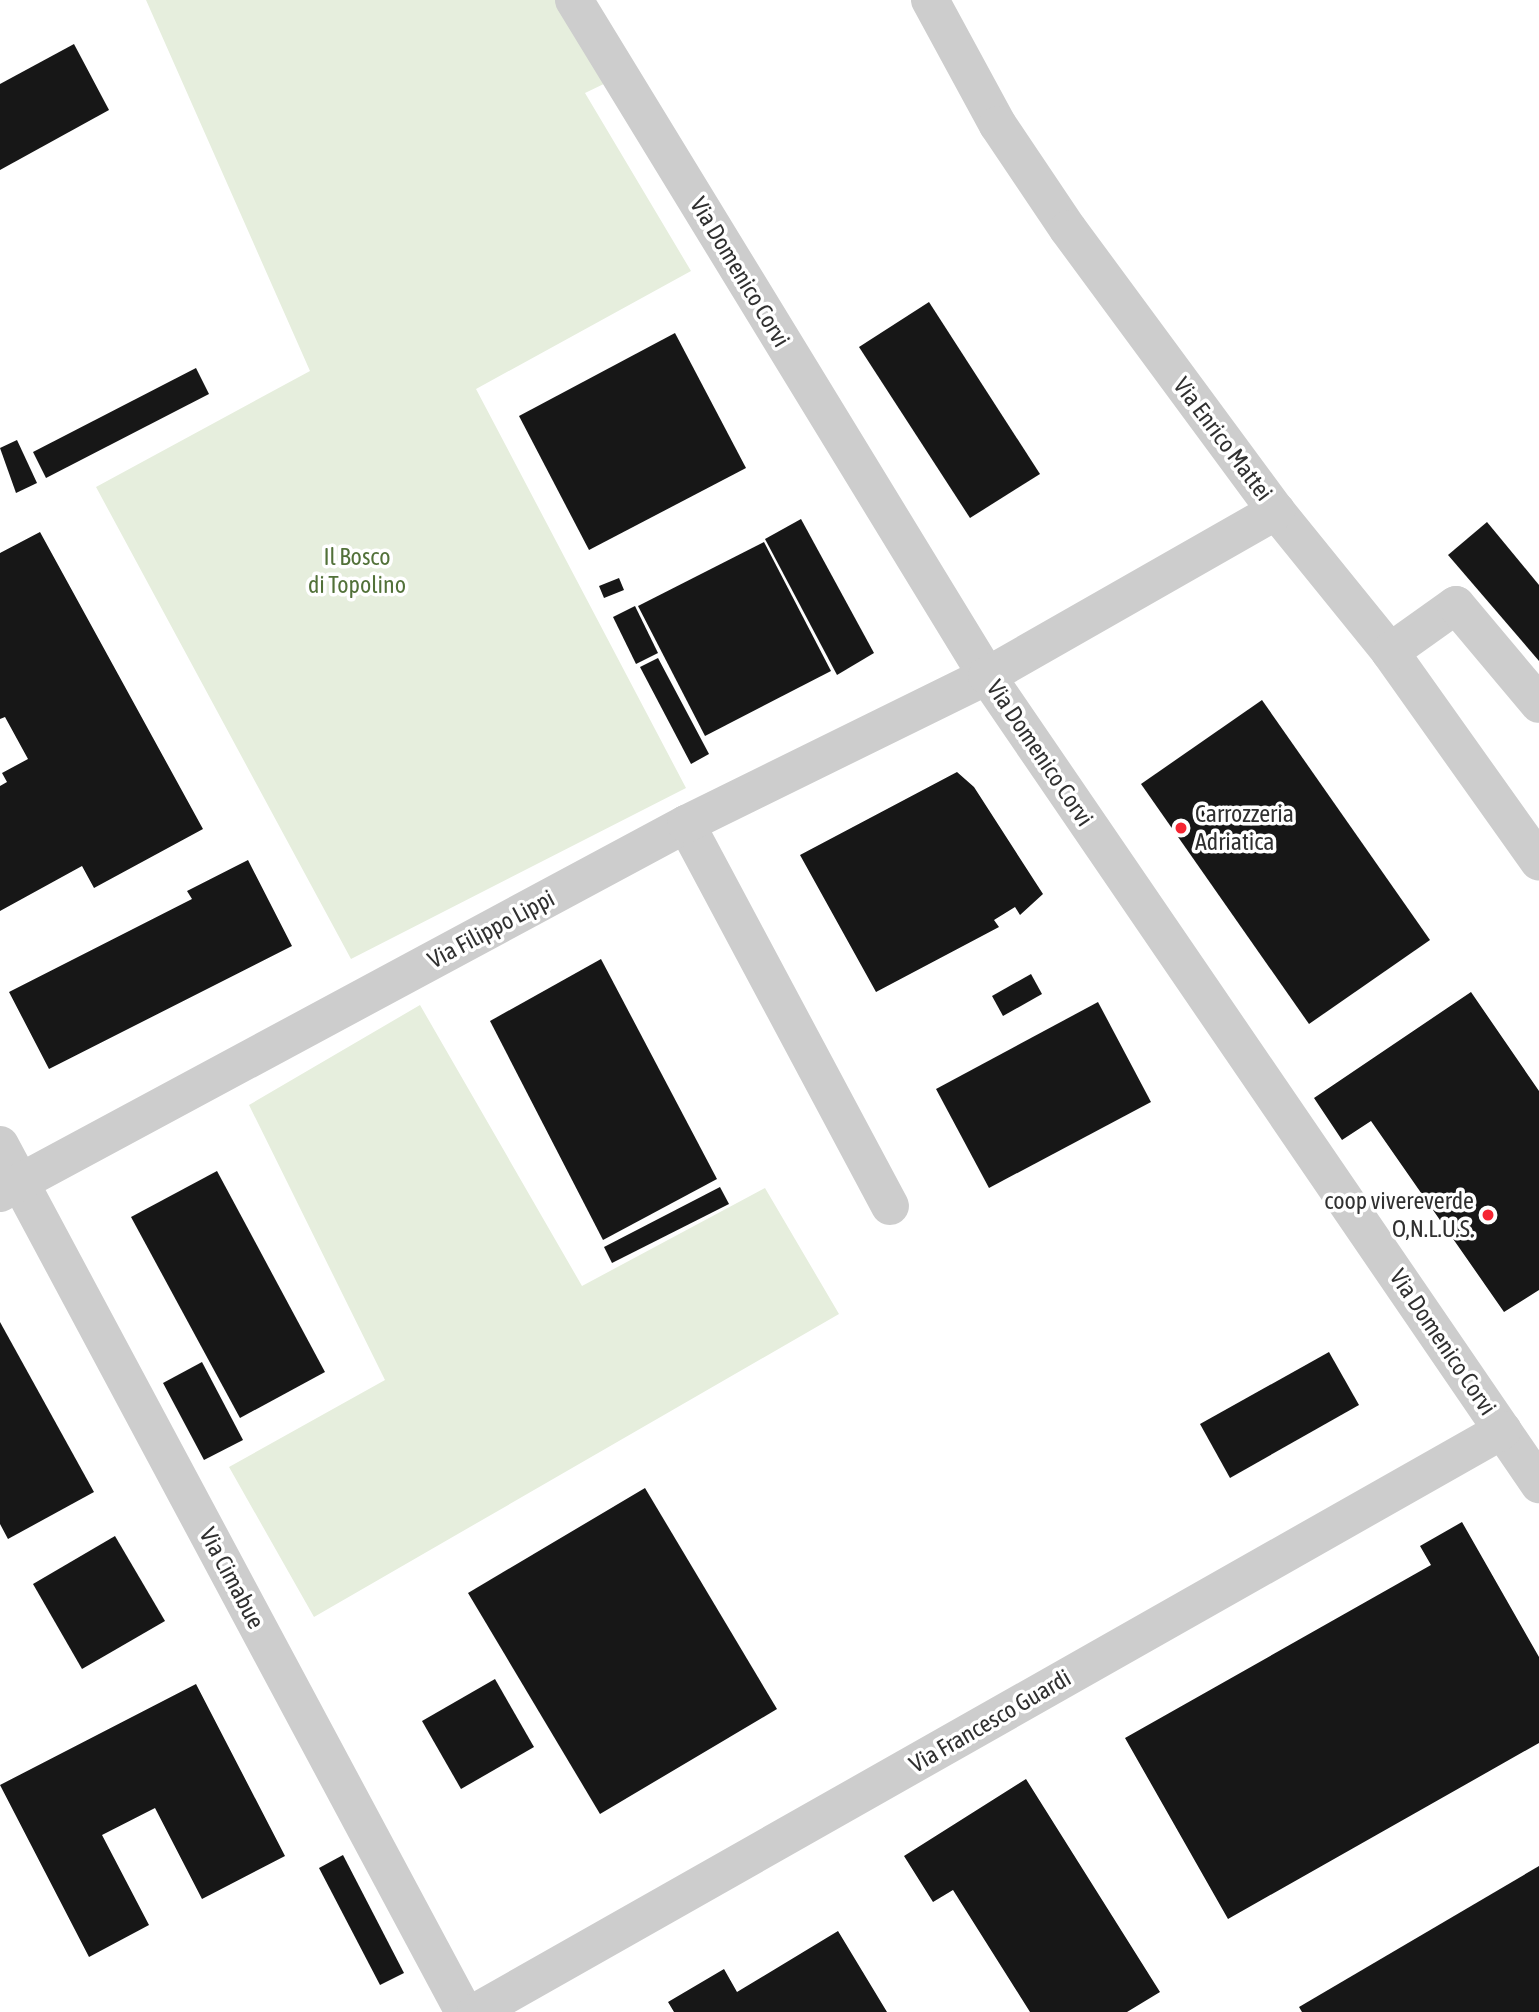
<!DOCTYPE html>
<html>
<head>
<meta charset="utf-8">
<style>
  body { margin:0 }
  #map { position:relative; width:1539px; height:2012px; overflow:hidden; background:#fff; font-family:"Asap Condensed",sans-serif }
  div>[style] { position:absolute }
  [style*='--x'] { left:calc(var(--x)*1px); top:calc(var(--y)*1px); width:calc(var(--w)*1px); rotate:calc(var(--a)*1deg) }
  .green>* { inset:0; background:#e6eedd }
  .building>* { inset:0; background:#171717 }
  .minor>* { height:38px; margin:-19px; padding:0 19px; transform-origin:19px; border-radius:19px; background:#cdcdcd }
  .dots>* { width:19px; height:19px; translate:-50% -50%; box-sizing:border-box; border:4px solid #fff; border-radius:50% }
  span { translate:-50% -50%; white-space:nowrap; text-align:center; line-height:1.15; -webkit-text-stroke:7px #fff; paint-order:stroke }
  .street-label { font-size:24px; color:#303030 }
  .park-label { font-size:24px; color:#527139 }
  .poi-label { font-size:24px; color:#303030 }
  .left { translate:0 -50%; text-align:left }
  .right { translate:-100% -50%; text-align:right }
</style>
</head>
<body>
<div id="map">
  <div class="green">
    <div style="clip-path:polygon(146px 0,555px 0,610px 81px,585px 93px,691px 271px,476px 389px,686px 788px,351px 959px,96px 487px,310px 371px)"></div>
    <div style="clip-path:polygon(420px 1005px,582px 1286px,765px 1188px,839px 1314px,314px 1617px,229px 1467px,385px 1380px,249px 1105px)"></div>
  </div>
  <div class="building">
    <div style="clip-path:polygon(74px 44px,109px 110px,0 170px,0 84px)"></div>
    <div style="clip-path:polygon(929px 302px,1040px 474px,970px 518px,859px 347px)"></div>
    <div style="clip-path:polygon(675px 333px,746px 468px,589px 550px,519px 416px)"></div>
    <div style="clip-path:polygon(196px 368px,209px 394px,46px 478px,33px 452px)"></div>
    <div style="clip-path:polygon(17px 440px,37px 483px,16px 493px,0 448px)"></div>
    <div style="clip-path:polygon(801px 519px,874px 653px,837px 675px,765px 539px)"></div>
    <div style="clip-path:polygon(1487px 522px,1539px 585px,1539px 661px,1448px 555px)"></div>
    <div style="clip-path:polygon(40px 532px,203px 829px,94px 888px,82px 866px,0 911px,0 786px,7px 782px,2px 773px,28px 759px,5px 717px,0 719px,0 553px)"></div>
    <div style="clip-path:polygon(764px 542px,831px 671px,705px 736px,638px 606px)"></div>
    <div style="clip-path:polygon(619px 578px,624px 590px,604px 598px,599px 586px)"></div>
    <div style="clip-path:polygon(635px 606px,658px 653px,636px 664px,613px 617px)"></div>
    <div style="clip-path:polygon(658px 658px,709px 754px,691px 764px,640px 667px)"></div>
    <div style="clip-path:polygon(1262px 700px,1430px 940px,1309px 1024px,1141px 784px)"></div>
    <div style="clip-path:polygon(957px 772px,974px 787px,1043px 894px,1020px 915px,1015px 907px,994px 920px,999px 927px,876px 992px,800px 855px)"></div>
    <div style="clip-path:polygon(248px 860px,292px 946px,49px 1069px,9px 992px,192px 899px,187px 891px)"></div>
    <div style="clip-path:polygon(601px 959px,717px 1179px,603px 1240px,490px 1021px)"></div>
    <div style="clip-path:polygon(1031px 974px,1042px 994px,1003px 1016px,992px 996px)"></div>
    <div style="clip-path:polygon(1471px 992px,1539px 1091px,1539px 1290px,1504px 1312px,1371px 1121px,1342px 1140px,1314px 1098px)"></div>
    <div style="clip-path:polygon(1098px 1002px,1151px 1102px,989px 1188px,936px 1089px)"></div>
    <div style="clip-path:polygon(217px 1171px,325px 1372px,240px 1418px,131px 1217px)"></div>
    <div style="clip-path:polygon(720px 1187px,729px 1204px,612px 1263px,604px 1247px)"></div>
    <div style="clip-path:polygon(0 1322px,94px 1492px,8px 1539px,0 1524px)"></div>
    <div style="clip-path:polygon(1329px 1352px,1359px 1405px,1230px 1478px,1200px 1424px)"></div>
    <div style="clip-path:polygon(202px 1362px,243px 1440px,204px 1460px,163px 1383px)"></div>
    <div style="clip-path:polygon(645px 1488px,777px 1709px,600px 1814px,468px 1593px)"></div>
    <div style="clip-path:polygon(1462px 1522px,1539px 1657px,1539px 1743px,1228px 1919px,1125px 1738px,1431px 1565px,1420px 1546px)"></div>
    <div style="clip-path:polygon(115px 1536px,165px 1621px,82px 1669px,33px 1584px)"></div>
    <div style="clip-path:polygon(495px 1679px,534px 1747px,461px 1789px,422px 1721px)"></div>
    <div style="clip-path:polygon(196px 1684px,285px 1856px,202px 1899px,155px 1808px,102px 1835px,149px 1925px,89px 1957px,0 1785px)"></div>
    <div style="clip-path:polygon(1026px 1779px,1160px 1992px,1127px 2012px,1030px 2012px,953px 1890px,933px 1902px,904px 1856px)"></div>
    <div style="clip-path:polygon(343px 1855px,404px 1973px,380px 1985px,319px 1868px)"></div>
    <div style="clip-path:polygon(1539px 1866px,1539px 2012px,1302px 2012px,1299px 2007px)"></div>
    <div style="clip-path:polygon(838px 1931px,887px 2012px,674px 2012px,668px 2002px,724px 1969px,737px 1992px)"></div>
  </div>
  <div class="minor">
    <div style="--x:574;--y:0;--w:792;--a:58.58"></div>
    <div style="--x:987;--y:676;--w:979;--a:55.66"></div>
    <div style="--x:930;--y:0;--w:142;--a:61.5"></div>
    <div style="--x:998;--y:125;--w:125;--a:56.1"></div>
    <div style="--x:1068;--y:229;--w:350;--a:53.6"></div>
    <div style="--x:1276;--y:511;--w:181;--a:51"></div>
    <div style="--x:1390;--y:652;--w:257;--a:54.6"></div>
    <div style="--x:1390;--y:652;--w:81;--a:-35.5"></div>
    <div style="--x:1456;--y:605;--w:129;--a:50"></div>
    <div style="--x:686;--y:824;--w:433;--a:61.9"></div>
    <div style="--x:0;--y:1145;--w:983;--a:61.85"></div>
    <div style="--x:0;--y:1193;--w:779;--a:-28.28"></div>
    <div style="--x:686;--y:824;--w:335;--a:-26.2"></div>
    <div style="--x:987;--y:676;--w:333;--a:-29.7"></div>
    <div style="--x:476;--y:2012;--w:1180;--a:-29.54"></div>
  </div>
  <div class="dots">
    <div style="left:1181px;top:828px;background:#f52532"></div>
    <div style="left:1488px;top:1215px;background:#f52532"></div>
  </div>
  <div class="street-label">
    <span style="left:740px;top:272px;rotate:59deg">Via Domenico Corvi</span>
    <span style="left:1223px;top:439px;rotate:53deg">Via Enrico Mattei</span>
    <span style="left:1040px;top:753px;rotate:56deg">Via Domenico Corvi</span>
    <span style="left:491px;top:929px;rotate:-28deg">Via Filippo Lippi</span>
    <span style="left:1443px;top:1342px;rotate:56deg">Via Domenico Corvi</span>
    <span style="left:232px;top:1578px;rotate:62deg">Via Cimabue</span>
    <span style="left:990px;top:1721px;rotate:-30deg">Via Francesco Guardi</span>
  </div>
  <div class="park-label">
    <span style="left:357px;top:571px">Il Bosco<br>di Topolino</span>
  </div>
  <div class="poi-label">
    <span class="left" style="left:1195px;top:828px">Carrozzeria<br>Adriatica</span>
    <span class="right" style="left:1474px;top:1215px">coop vivereverde<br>O,N.L.U.S.</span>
  </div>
</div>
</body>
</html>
